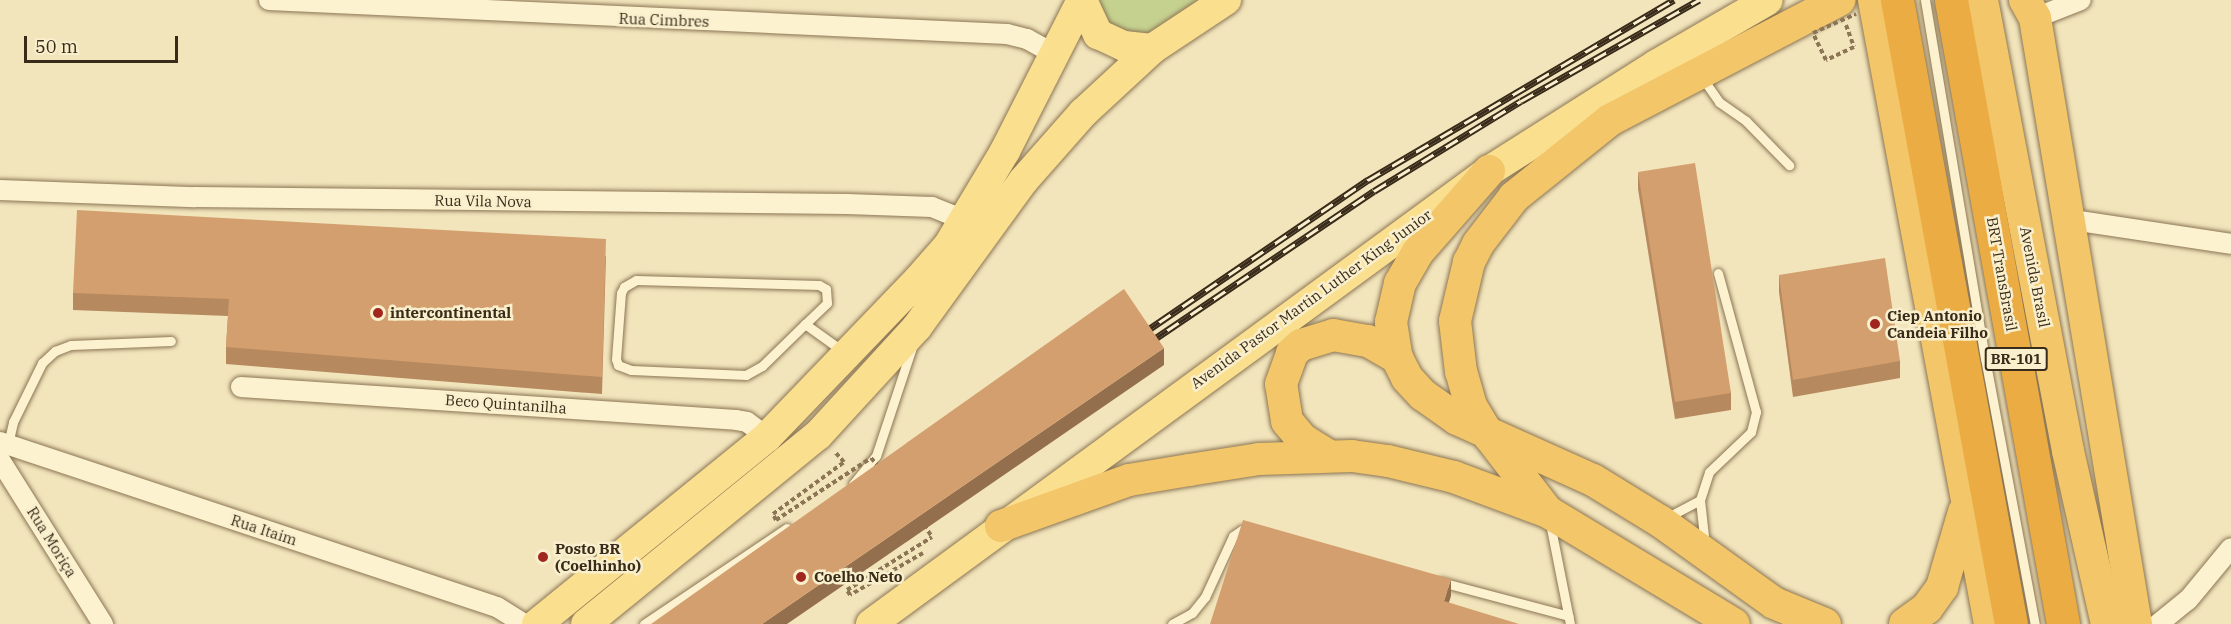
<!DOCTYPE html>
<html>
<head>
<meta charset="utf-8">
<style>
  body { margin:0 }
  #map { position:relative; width:2231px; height:624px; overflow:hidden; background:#f2e5bc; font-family:"IBM Plex Serif",serif }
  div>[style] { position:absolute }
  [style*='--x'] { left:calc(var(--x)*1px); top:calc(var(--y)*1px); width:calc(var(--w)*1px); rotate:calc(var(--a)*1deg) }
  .green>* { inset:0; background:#c5d18f }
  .path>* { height:4px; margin-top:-2px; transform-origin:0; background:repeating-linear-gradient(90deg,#8b7554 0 4.5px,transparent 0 7.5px) }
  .roads { filter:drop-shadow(0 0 2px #8b7554) drop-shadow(0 0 2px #8b7554) }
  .service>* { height:9px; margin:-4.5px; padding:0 4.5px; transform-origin:4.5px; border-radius:4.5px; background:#fcf2d0 }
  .minor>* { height:20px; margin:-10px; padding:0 10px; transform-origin:10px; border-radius:10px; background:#fcf2d0 }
  .primary>* { height:30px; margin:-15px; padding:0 15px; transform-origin:15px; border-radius:15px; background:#fadf8f }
  .trunk>* { height:32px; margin:-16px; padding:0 16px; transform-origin:16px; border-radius:16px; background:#f2c669 }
  .motorway>* { height:33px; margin:-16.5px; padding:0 16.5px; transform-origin:16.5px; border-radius:16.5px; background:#ebac43 }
  .rail>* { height:7px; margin-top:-3.5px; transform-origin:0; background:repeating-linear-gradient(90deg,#f9efcc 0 14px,#392b1a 0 28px); box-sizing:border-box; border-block:2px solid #392b1a }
  .path-bridge>* { height:4px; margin-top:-2px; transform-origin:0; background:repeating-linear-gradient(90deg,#8b7554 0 4.5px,transparent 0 7.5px) }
  .wall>* { inset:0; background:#b6895f }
  .shaded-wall>* { inset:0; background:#946f4d }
  .building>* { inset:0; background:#d49f6e }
  .dots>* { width:16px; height:16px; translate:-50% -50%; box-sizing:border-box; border:3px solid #f9efcc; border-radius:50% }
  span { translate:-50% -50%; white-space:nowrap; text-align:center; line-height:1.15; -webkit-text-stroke:5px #f9efcc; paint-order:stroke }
  .shield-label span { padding:2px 4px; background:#f9efcc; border:2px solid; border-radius:4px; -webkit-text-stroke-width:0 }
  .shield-label { font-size:14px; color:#392b1a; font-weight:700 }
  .street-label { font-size:15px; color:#392b1a }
  .poi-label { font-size:15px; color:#392b1a; font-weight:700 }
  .left { translate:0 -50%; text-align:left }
  .scale { position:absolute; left:24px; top:36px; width:154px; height:27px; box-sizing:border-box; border:3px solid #392b1a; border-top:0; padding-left:8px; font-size:18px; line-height:21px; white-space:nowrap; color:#392b1a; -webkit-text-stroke:4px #f9efcc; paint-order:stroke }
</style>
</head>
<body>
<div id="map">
  <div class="green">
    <div style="clip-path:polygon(1100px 0,1200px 0,1142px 37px,1105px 37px)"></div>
  </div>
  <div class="path">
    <div style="--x:1846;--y:25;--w:23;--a:70"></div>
    <div style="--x:776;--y:520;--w:7;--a:-117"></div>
    <div style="--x:773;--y:514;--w:88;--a:-36.2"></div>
    <div style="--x:844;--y:462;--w:15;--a:-132"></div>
    <div style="--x:923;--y:553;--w:84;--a:150.1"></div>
    <div style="--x:850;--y:595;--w:6;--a:-121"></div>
    <div style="--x:847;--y:590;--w:100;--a:-31.9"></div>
  </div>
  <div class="roads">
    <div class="service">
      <div style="--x:1925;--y:0;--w:363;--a:80.5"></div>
      <div style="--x:1985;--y:358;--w:271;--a:79.4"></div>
      <div style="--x:1701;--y:76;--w:32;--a:55"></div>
      <div style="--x:1719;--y:102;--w:33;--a:35"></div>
      <div style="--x:1746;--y:121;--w:62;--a:45.7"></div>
      <div style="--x:805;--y:324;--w:60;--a:135.7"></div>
      <div style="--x:762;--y:366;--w:18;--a:151"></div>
      <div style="--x:746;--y:375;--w:115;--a:-177.5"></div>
      <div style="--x:631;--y:370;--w:14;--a:-159"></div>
      <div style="--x:618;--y:365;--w:6;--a:-108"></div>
      <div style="--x:616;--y:359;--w:66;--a:-85.7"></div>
      <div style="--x:621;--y:293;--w:7;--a:-63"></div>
      <div style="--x:624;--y:287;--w:14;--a:-30"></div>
      <div style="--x:636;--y:280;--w:183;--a:1.6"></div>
      <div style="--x:819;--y:285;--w:8;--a:30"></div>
      <div style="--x:826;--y:289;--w:14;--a:86"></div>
      <div style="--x:827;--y:303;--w:30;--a:136"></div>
      <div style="--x:805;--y:324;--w:48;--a:35.7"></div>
      <div style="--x:8;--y:444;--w:23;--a:-77"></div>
      <div style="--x:13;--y:422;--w:66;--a:-63.8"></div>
      <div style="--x:42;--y:363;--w:18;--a:-43"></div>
      <div style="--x:55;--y:351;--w:17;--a:-21"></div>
      <div style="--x:71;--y:345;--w:100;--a:-2.3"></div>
      <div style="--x:853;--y:484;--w:36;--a:-51"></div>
      <div style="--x:876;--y:456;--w:115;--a:-71.7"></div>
      <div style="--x:1700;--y:500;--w:29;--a:-72"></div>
      <div style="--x:1709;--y:472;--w:58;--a:-43.6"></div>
      <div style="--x:1751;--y:432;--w:21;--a:-76"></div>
      <div style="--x:1756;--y:412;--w:144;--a:-105.3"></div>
      <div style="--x:1666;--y:518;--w:38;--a:-28"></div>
      <div style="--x:1700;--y:500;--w:45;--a:83.7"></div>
      <div style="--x:1550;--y:523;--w:103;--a:78.8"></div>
      <div style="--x:1441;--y:582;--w:132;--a:14.9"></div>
      <div style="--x:644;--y:624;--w:172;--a:-33.9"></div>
      <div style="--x:1172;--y:624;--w:23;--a:-29"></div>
      <div style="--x:1192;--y:613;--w:21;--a:-51"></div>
      <div style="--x:1205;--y:597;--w:67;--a:-65.3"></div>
      <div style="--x:1233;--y:536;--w:11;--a:-34"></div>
      <div style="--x:1242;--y:530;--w:9;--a:13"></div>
    </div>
    <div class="minor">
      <div style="--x:269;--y:0;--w:739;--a:2.64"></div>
      <div style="--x:1007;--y:34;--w:21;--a:14"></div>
      <div style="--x:1027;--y:39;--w:31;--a:29"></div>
      <div style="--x:2035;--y:18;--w:49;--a:-21.4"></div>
      <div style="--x:0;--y:190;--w:195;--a:2.1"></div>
      <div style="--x:195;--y:197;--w:652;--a:0.62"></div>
      <div style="--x:847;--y:204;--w:85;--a:2"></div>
      <div style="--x:932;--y:207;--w:35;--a:22"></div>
      <div style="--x:2066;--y:219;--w:167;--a:8.6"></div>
      <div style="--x:241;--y:387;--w:496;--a:3.8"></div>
      <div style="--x:736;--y:420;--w:11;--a:10"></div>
      <div style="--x:747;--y:422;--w:25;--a:37"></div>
      <div style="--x:0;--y:442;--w:524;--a:18.37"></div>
      <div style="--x:497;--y:607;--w:32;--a:32"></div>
      <div style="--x:0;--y:460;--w:194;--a:57.9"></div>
      <div style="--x:2158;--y:624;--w:38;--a:-39"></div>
      <div style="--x:2188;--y:600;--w:67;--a:-50.4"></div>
    </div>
    <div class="primary">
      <div style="--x:1082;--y:0;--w:38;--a:65"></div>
      <div style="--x:1098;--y:34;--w:29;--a:25"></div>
      <div style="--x:1124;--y:46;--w:28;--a:6"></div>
      <div style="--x:537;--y:624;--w:296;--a:-39.1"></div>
      <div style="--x:767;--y:437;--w:219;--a:-46.1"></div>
      <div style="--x:919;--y:279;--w:44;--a:-48.7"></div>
      <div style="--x:948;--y:246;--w:111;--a:-59"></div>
      <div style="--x:1005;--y:151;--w:169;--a:-63"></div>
      <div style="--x:586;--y:624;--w:299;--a:-39.2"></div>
      <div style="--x:818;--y:435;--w:147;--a:-47.5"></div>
      <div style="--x:917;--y:327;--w:180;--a:-54"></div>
      <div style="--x:1023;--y:181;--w:91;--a:-48.6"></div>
      <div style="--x:1083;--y:113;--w:94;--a:-42.8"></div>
      <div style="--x:1152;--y:49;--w:89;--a:-33.5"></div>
      <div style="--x:871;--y:624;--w:766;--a:-36.24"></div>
      <div style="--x:1489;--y:171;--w:198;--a:-32.4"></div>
      <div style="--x:1656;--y:65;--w:129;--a:-30.1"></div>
    </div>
    <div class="trunk">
      <div style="--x:1874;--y:0;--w:635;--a:79.47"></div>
      <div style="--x:1982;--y:0;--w:459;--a:79.2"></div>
      <div style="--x:2068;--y:451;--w:177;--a:77.3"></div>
      <div style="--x:2025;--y:0;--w:21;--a:61"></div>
      <div style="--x:2035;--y:18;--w:614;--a:80.54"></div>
      <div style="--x:1489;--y:171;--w:108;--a:131.2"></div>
      <div style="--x:1418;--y:252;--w:36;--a:120"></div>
      <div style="--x:1400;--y:283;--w:40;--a:103"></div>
      <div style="--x:1391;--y:322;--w:36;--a:81"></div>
      <div style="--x:1397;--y:358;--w:22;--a:63"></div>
      <div style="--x:1407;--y:378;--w:23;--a:47"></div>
      <div style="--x:1423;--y:395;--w:42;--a:35.2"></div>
      <div style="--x:1457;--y:419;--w:149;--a:24.2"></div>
      <div style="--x:1593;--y:480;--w:79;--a:31.5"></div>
      <div style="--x:1660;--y:521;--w:140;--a:35.7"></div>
      <div style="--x:1774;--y:603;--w:55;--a:22.4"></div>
      <div style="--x:1329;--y:456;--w:32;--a:-148"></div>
      <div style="--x:1302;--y:439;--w:23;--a:-130"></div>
      <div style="--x:1287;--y:421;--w:37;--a:-99"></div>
      <div style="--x:1281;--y:384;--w:33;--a:-70"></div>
      <div style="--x:1292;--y:353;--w:12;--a:-42"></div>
      <div style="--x:1301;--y:345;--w:34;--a:-17"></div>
      <div style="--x:1333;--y:335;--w:36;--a:10"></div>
      <div style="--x:1368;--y:341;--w:34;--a:30"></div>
      <div style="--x:1547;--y:511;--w:95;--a:-127.7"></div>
      <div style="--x:1489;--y:436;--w:35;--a:-121"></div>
      <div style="--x:1471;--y:406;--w:35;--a:-106"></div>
      <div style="--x:1461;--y:372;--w:51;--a:-96.7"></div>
      <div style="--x:1455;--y:321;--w:61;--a:-76.7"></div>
      <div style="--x:1469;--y:262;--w:20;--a:-63"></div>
      <div style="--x:1478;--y:244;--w:59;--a:-52.5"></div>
      <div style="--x:1514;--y:197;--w:123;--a:-38.7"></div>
      <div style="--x:1610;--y:120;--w:259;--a:-27.6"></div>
      <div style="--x:1001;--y:526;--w:136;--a:-19.8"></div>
      <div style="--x:1129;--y:480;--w:61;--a:-9.5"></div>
      <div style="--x:1189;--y:470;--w:71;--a:-8.9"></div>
      <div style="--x:1259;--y:459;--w:93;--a:-1.8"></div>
      <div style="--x:1352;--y:456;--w:36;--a:8"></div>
      <div style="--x:1388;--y:461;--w:68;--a:13.6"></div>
      <div style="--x:1454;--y:477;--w:100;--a:20.4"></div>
      <div style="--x:1548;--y:512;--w:217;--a:31.1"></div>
      <div style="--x:1905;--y:624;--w:27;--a:-36"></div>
      <div style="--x:1927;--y:608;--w:26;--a:-54"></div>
      <div style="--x:1942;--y:587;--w:78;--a:-73.7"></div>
    </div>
    <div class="motorway">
      <div style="--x:1897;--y:0;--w:634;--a:79.65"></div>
      <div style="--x:1951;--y:0;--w:634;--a:79.82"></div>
    </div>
  </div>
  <div class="rail">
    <div style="--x:1136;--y:338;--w:281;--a:-34.3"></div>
    <div style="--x:1368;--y:180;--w:355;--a:-30.5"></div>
    <div style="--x:1144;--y:346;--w:277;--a:-34"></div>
    <div style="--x:1374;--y:191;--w:172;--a:-31.5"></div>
    <div style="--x:1521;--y:101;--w:205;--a:-29.6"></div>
  </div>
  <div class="path-bridge">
    <div style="--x:1854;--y:47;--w:31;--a:155"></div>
    <div style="--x:1826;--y:60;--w:30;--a:-116"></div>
    <div style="--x:1813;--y:33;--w:47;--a:-23.8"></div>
    <div style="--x:776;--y:520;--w:113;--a:-33.1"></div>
    <div style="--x:871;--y:458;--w:12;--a:48"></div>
    <div style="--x:924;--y:525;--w:14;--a:56"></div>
  </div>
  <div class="wall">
    <div style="clip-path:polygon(1638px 172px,1731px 393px,1731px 410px,1675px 419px,1638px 189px)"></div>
    <div style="clip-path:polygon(606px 256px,602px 394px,226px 364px,226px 347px,228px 316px,73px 310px,73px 293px)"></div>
    <div style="clip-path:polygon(1779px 275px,1900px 361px,1900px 378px,1793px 397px,1779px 292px)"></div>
  </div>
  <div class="shaded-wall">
    <div style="clip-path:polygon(1164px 348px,1164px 365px,787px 624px,762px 624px)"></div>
    <div style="clip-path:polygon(1451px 579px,1451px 596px,1444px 618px,1444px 601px)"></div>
  </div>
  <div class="building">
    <div style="clip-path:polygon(1695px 163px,1731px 393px,1675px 402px,1638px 172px)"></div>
    <div style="clip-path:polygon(77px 210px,606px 239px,602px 377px,226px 347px,229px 299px,73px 293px)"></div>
    <div style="clip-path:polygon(1885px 258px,1900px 361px,1793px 380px,1779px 275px)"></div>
    <div style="clip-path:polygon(1124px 289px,1164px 348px,762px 624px,651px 624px)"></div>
    <div style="clip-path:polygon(1243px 520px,1451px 579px,1444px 601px,1519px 624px,1210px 624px)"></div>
  </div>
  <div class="dots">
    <div style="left:378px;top:313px;background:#a0261e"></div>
    <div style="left:1875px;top:324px;background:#a0261e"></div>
    <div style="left:543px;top:557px;background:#a0261e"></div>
    <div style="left:801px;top:577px;background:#a0261e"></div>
  </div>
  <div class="shield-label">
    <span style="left:2016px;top:359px">BR-101</span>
  </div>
  <div class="street-label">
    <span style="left:664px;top:20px;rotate:2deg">Rua Cimbres</span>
    <span style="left:483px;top:201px;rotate:1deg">Rua Vila Nova</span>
    <span style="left:2002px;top:274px;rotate:80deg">BRT TransBrasil</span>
    <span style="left:2035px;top:277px;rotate:79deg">Avenida Brasil</span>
    <span style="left:1311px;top:299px;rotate:-36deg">Avenida Pastor Martin Luther King Junior</span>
    <span style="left:506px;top:404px;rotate:4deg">Beco Quintanilha</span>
    <span style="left:264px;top:530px;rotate:18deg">Rua Itaim</span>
    <span style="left:52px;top:542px;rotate:58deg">Rua Moriça</span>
  </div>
  <div class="poi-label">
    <span class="left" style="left:390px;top:313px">intercontinental</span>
    <span class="left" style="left:1887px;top:324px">Ciep Antonio<br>Candeia Filho</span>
    <span class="left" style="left:555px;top:557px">Posto BR<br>(Coelhinho)</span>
    <span class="left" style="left:814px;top:577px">Coelho Neto</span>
  </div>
  <div class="scale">50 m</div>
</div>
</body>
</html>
